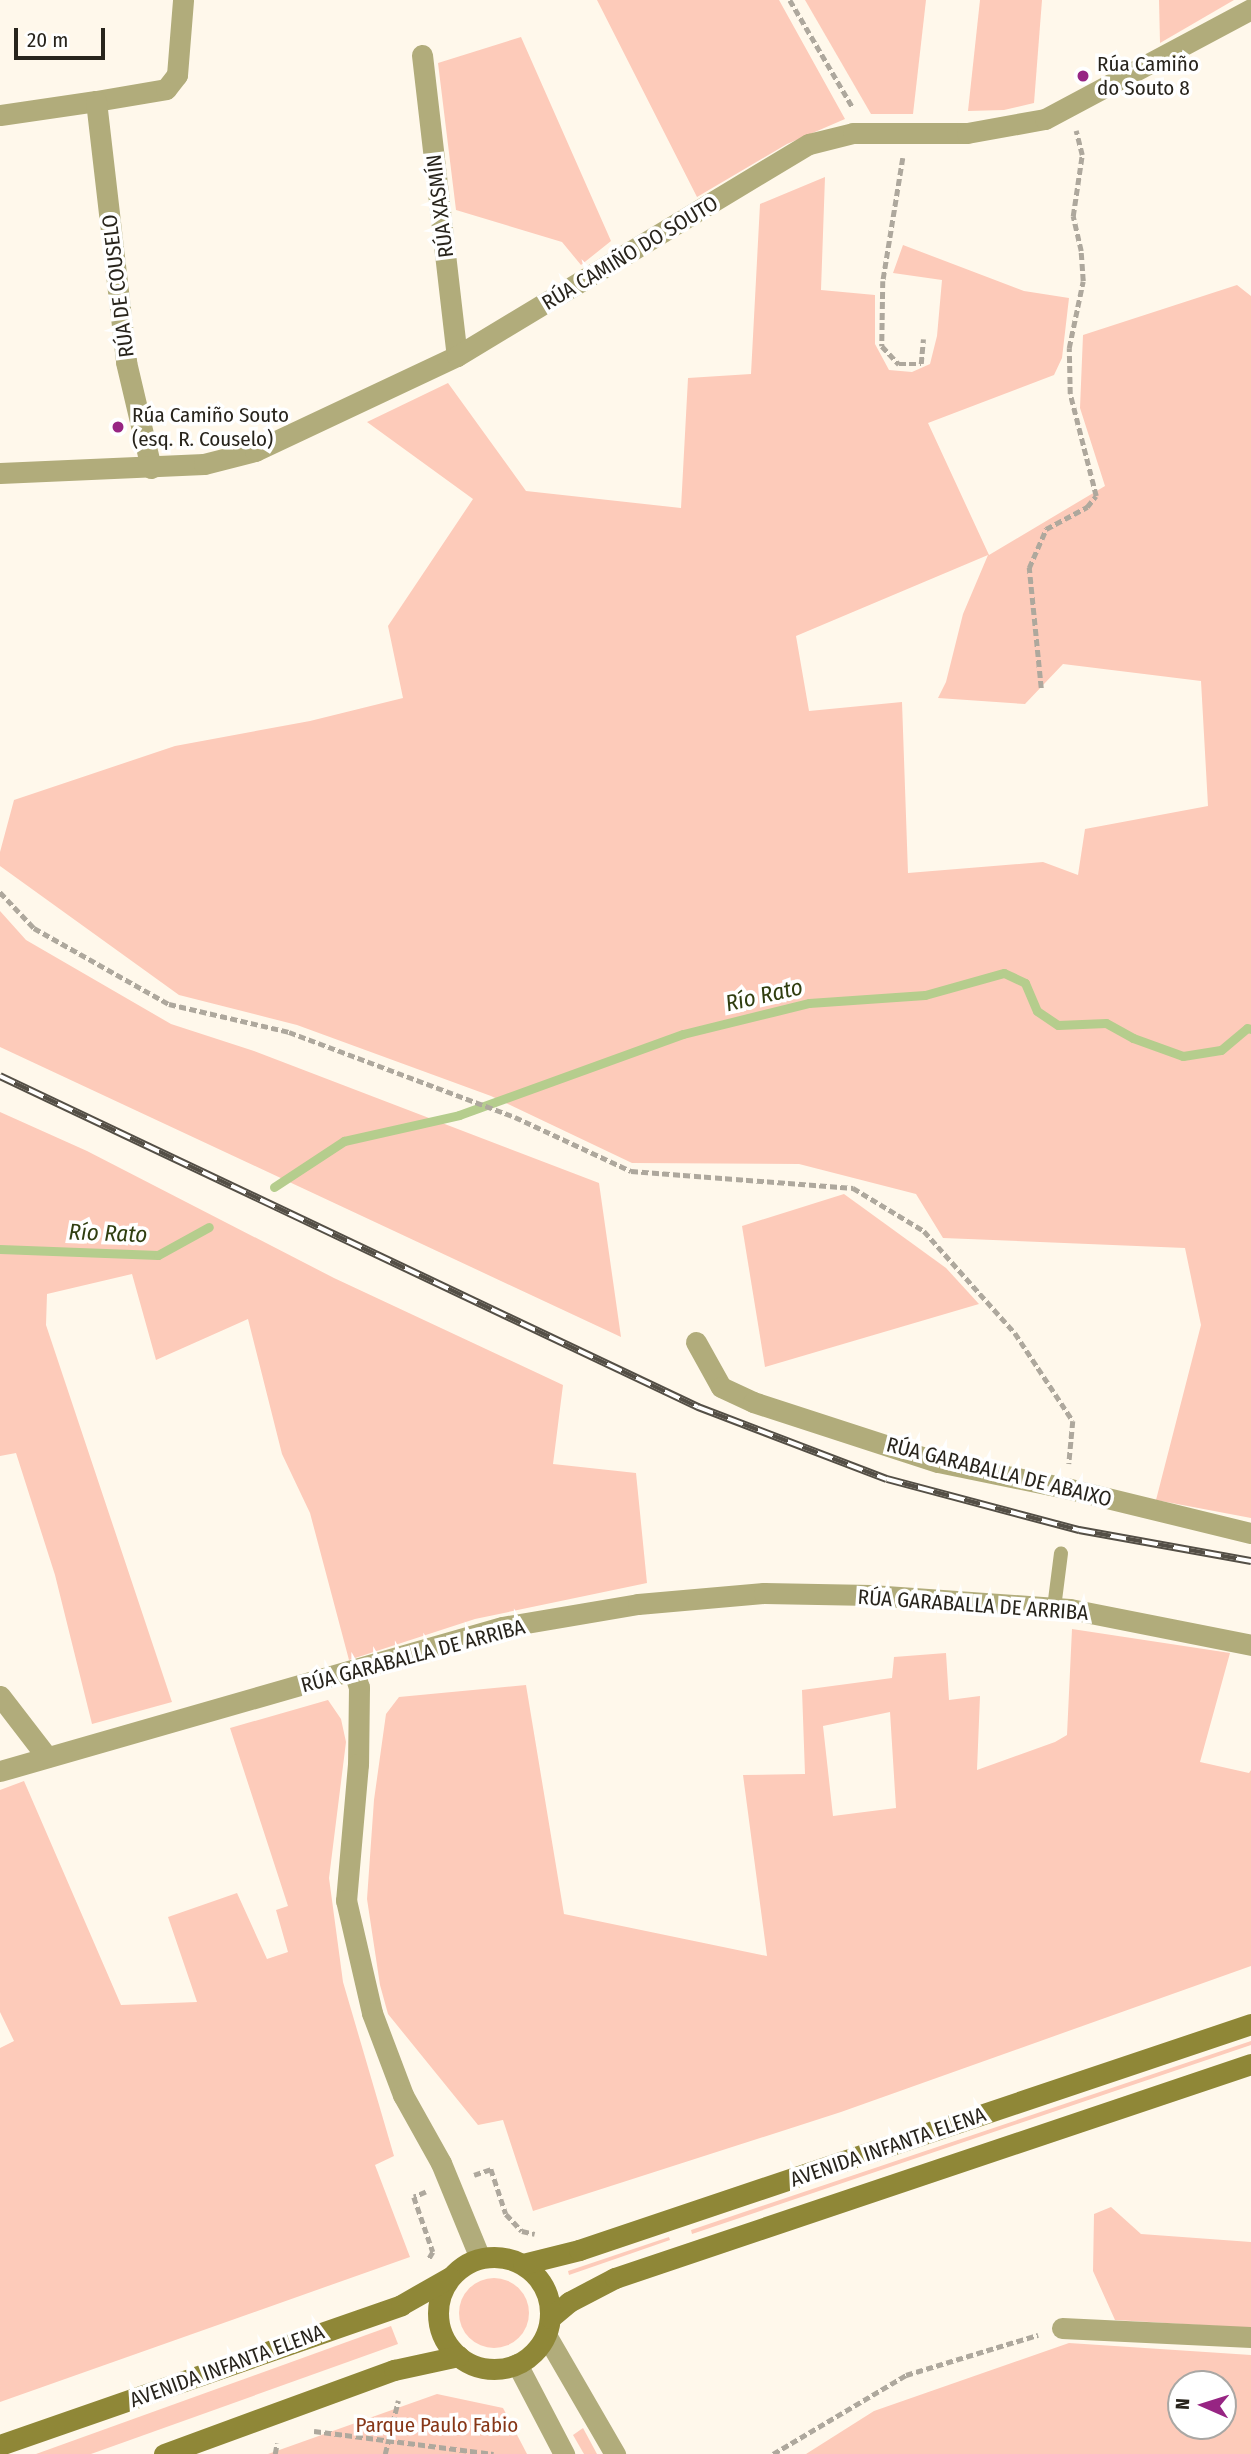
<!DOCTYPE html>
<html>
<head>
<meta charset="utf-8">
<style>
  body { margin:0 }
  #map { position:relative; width:1251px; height:2454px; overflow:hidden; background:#fff8eb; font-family:"Fira Sans Condensed",sans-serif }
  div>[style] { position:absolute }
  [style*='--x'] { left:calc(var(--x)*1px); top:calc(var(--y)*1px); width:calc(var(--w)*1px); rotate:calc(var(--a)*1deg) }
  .green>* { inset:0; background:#fdcbba }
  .round { border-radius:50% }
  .stream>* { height:9px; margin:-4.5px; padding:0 4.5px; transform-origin:4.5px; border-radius:4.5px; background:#b5cd8d }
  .path>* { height:4.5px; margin-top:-2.25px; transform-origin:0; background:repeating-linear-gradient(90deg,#aea89d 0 7px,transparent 0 10.5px) }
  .lane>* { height:14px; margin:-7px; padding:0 7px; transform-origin:7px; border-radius:7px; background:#b1ac7b }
  .street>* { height:21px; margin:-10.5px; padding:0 10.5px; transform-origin:10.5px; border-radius:10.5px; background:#b1ac7b }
  .secondary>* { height:21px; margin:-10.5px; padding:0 10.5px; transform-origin:10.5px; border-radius:10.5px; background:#8f8737 }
  .secondary>.ring { margin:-10.5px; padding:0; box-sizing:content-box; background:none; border:21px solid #8f8737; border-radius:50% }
  .rail>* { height:8px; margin-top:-4px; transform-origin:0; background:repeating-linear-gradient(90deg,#fff 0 16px,#544f46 0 32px); box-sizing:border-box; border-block:2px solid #544f46 }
  .dots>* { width:19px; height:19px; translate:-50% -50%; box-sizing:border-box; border:4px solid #fff; border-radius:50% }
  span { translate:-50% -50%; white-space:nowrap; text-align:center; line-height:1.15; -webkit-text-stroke:7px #fff; paint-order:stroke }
  .poi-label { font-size:21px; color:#28241c }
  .left { translate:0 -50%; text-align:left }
  .street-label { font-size:21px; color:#28241c }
  .park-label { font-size:21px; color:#873718 }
  .water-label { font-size:23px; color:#303e10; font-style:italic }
  .north { position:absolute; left:1167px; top:2370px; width:70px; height:70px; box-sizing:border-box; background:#fff; border:2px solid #a9a7a4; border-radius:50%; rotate:273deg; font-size:19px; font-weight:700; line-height:28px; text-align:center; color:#28241c }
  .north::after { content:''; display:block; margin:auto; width:24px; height:32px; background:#972583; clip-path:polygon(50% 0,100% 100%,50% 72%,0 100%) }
  .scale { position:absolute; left:14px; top:28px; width:91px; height:32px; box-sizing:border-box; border:4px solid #28241c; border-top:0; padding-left:9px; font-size:21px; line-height:24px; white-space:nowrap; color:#28241c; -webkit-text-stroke:5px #fff; paint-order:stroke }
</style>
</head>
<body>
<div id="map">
  <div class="green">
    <div style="clip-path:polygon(597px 0,779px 0,845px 119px,787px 144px,697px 197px)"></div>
    <div style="clip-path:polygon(805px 0,926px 0,913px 114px,871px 114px)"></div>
    <div style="clip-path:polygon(980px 0,1042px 0,1034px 103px,1004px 110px,968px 111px)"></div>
    <div style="clip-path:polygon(1159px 0,1234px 0,1160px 43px)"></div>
    <div style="clip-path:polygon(521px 37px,611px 241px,581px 265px,562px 242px,456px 210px,438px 63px)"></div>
    <div style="clip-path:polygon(evenodd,825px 177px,821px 290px,875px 295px,875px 344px,889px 370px,912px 372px,930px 364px,937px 336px,942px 280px,893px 273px,903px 245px,1024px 291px,1069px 298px,1062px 358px,1054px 375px,928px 423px,989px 555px,1105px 486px,1080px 408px,1083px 335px,1237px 285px,1251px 296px,1251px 1518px,1156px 1500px,1201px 1325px,1185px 1248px,943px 1238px,916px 1194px,799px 1164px,632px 1163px,491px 1096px,297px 1025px,179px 995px,0 866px,0 852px,14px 800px,175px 746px,310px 721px,403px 698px,388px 626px,473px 499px,367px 422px,448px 383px,526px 491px,681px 508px,688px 378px,751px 374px,760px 204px,825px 177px,988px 555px,963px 614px,946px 682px,938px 698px,1025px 704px,1063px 664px,1201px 681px,1208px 806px,1085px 829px,1078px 875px,1043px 862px,908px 873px,902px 702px,809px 711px,796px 636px,988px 555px)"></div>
    <div style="clip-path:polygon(0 911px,26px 940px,171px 1024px,254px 1051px,599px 1183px,621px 1337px,0 1047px)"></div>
    <div style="clip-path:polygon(0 1112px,87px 1151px,334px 1278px,563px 1385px,553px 1464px,636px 1473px,647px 1583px,475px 1619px,349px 1660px,310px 1513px,282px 1454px,248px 1319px,156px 1360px,132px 1274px,47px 1294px,46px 1325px,172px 1702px,92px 1724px,55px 1575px,16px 1453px,0 1456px)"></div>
    <div style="clip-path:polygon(844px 1194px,946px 1268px,979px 1304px,765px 1367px,742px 1226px)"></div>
    <div style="clip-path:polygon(evenodd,1072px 1629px,1230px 1653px,1200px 1762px,1249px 1773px,1251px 1770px,1251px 1966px,841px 2112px,533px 2211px,503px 2120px,478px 2125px,388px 2014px,380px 1985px,367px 1899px,374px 1800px,386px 1714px,399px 1697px,526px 1685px,564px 1914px,767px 1956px,743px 1775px,805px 1774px,802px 1690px,892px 1678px,894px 1657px,946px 1653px,949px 1700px,980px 1696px,977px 1770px,1055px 1742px,1067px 1735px,1072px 1629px,890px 1712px,896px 1808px,833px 1816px,823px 1726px,890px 1712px)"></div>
    <div style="clip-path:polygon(328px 1700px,341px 1719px,346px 1742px,329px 1878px,343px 1982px,394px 2156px,375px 2165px,410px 2257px,0 2402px,0 2048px,14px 2041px,0 2012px,0 1790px,24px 1781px,121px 2005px,197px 2002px,168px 1917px,237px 1893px,267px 1959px,288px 1952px,276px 1910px,288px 1906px,230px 1728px)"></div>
    <div style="clip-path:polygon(1251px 2041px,1251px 2045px,692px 2234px,691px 2230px)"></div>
    <div style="clip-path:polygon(1111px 2207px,1141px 2234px,1251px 2242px,1251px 2328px,1115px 2320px,1093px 2271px,1094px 2214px)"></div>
    <div style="clip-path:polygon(669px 2237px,670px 2240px,569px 2275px,568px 2271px)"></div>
    <div class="round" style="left:459px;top:2278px;width:70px;height:70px"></div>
    <div style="clip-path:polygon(391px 2326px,398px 2344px,91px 2454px,36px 2454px)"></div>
    <div style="clip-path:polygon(evenodd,1069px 2343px,1251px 2355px,1251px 2454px,806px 2454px,874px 2411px,1069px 2343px,1181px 2384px,1223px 2384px,1223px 2426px,1181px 2426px,1181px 2384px)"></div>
    <div style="clip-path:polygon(437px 2394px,503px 2408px,527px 2454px,268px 2454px)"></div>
    <div style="clip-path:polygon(583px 2428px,597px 2454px,584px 2454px,573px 2435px)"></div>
  </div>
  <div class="stream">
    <div style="--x:274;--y:1187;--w:84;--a:-33.3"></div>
    <div style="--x:344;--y:1141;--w:118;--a:-12.7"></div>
    <div style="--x:459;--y:1115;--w:238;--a:-19.9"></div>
    <div style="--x:683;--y:1034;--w:130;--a:-13.8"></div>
    <div style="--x:809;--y:1003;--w:116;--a:-3.9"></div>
    <div style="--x:925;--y:995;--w:82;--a:-15.6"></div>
    <div style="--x:1004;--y:973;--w:23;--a:25"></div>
    <div style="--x:1025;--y:983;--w:30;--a:67"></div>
    <div style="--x:1037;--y:1011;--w:25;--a:34"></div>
    <div style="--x:1058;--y:1025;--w:48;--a:-2.4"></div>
    <div style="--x:1106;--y:1023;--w:31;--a:29"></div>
    <div style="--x:1133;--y:1038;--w:53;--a:19.8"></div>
    <div style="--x:1183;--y:1056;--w:38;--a:-9"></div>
    <div style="--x:1221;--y:1050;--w:34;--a:-40"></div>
    <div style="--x:1247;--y:1028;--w:4;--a:14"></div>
    <div style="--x:0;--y:1249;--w:158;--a:2.2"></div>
    <div style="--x:158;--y:1255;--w:58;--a:-28.8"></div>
  </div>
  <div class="path">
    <div style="--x:790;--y:0;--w:125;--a:59.7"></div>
    <div style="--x:903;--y:158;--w:125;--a:99.2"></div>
    <div style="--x:883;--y:281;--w:65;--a:90.9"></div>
    <div style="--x:882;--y:346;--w:25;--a:47"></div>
    <div style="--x:899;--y:364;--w:22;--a:0"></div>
    <div style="--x:921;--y:364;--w:25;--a:-85"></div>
    <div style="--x:1041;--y:688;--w:121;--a:-95.7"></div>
    <div style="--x:1029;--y:568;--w:43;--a:-66.4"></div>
    <div style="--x:1046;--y:529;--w:47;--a:-28.2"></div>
    <div style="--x:1087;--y:507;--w:14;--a:-51"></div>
    <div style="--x:1096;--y:496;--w:105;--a:-104.3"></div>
    <div style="--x:1070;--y:394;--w:46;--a:-91.2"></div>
    <div style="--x:1069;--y:348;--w:68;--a:-78.2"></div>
    <div style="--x:1083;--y:281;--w:30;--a:-94"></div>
    <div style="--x:1081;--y:251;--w:36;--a:-103"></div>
    <div style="--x:1073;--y:216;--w:62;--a:-81.6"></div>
    <div style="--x:1082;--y:155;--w:25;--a:-104"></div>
    <div style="--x:0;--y:892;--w:50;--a:46.6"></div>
    <div style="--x:34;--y:928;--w:155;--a:29.4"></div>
    <div style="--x:169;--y:1004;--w:123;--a:13.1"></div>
    <div style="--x:289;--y:1032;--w:241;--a:20.6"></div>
    <div style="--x:515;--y:1117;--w:128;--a:25"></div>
    <div style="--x:631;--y:1171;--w:223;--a:4.4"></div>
    <div style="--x:853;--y:1188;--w:83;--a:31.2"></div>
    <div style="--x:924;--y:1231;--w:137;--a:48.3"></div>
    <div style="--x:1015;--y:1333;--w:105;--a:56.6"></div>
    <div style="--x:1073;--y:1421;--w:43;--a:95.3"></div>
    <div style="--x:474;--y:2175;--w:18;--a:-19"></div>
    <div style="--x:491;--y:2169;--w:47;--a:71.6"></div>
    <div style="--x:506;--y:2214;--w:23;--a:47"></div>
    <div style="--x:522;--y:2231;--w:13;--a:13"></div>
    <div style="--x:426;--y:2192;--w:13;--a:157"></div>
    <div style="--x:414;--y:2197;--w:58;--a:70.9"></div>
    <div style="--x:433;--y:2252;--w:8;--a:120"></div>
    <div style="--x:314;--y:2431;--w:181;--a:7.3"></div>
    <div style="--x:275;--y:2454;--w:11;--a:-80"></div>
    <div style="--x:385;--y:2454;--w:55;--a:-76.2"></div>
    <div style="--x:773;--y:2454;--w:155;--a:-30.7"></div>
    <div style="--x:906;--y:2375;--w:138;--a:-16.9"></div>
  </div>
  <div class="lane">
    <div style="--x:1054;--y:1608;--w:55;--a:-82.7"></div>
  </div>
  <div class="street">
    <div style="--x:422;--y:55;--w:303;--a:83.4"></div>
    <div style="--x:96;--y:101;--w:71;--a:-9.7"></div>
    <div style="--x:166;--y:89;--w:18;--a:-52"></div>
    <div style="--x:177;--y:75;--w:75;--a:-85.4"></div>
    <div style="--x:0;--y:115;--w:97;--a:-8.3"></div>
    <div style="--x:96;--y:101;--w:263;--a:83.4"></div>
    <div style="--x:126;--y:362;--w:109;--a:76.7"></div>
    <div style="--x:0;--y:473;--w:204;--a:-2.5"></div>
    <div style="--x:204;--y:464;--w:53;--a:-14.3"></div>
    <div style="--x:255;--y:451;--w:223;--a:-25.2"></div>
    <div style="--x:457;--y:356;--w:411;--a:-31.1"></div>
    <div style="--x:809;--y:144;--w:45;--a:-14"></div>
    <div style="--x:853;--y:133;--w:114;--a:0"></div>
    <div style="--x:967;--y:133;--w:79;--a:-10.2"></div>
    <div style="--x:1045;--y:119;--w:234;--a:-28.1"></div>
    <div style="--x:696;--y:1342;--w:51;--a:60.9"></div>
    <div style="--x:721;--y:1387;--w:35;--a:25"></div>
    <div style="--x:753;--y:1402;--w:194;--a:18"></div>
    <div style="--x:938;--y:1462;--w:131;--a:11.5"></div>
    <div style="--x:1066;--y:1488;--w:190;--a:13.7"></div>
    <div style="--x:354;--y:1672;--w:16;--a:72"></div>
    <div style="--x:359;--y:1687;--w:77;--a:90.7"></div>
    <div style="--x:358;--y:1764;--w:137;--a:95"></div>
    <div style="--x:346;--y:1900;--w:116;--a:77"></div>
    <div style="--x:372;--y:2013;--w:88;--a:69.3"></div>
    <div style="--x:403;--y:2095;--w:78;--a:60.8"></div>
    <div style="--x:441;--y:2163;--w:103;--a:67.7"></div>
    <div style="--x:0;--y:1696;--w:77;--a:52.4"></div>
    <div style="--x:0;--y:1771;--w:522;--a:-16.01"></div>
    <div style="--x:502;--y:1627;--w:138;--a:-9.6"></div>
    <div style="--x:638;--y:1604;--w:126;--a:-5"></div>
    <div style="--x:764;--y:1593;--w:107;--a:1.1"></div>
    <div style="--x:871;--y:1595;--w:199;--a:4"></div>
    <div style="--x:1070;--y:1609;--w:185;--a:11.2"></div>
    <div style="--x:1062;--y:2328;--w:189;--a:2.7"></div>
    <div style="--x:546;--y:2335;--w:138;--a:59.9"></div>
    <div style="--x:517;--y:2364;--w:102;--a:62.4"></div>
  </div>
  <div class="secondary">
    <div class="ring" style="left:438px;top:2257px;width:91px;height:91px"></div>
    <div style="--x:523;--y:2264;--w:58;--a:-14"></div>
    <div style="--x:579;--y:2250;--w:709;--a:-18.59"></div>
    <div style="--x:550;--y:2318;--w:25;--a:-40"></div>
    <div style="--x:569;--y:2302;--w:52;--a:-27.6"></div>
    <div style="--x:615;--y:2278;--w:671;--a:-18.6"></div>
    <div style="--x:0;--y:2445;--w:425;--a:-19.2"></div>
    <div style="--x:401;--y:2305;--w:56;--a:-29.7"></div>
    <div style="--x:164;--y:2454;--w:245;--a:-20.1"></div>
    <div style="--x:394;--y:2370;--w:66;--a:-12.3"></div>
  </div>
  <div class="rail">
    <div style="--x:0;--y:1076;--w:773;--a:25.37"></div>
    <div style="--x:698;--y:1407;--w:202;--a:20.9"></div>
    <div style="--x:887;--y:1479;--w:199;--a:14.9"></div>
    <div style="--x:1079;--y:1530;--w:175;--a:10.2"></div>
  </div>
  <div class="dots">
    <div style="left:1083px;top:76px;background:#972583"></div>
    <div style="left:118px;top:427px;background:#972583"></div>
  </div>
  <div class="poi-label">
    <span class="left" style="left:1097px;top:76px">Rúa Camiño<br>do Souto 8</span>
    <span class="left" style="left:132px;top:427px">Rúa Camiño Souto<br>(esq. R. Couselo)</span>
  </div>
  <div class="street-label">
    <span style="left:440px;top:206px;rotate:-97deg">RÚA XASMÍN</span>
    <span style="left:630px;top:253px;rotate:-31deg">RÚA CAMIÑO DO SOUTO</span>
    <span style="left:118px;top:286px;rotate:-97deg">RÚA DE COUSELO</span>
    <span style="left:999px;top:1472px;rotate:14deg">RÚA GARABALLA DE ABAIXO</span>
    <span style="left:973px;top:1605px;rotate:4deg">RÚA GARABALLA DE ARRIBA</span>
    <span style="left:413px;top:1656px;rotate:-15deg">RÚA GARABALLA DE ARRIBA</span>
    <span style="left:888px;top:2147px;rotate:-19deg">AVENIDA INFANTA ELENA</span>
    <span style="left:227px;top:2366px;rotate:-20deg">AVENIDA INFANTA ELENA</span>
  </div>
  <div class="park-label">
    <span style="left:437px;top:2425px">Parque Paulo Fabio</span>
  </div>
  <div class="water-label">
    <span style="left:764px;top:995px;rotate:-13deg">Río Rato</span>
    <span style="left:108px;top:1233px;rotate:2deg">Río Rato</span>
  </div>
  <div class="north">N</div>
  <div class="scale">20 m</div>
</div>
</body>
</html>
